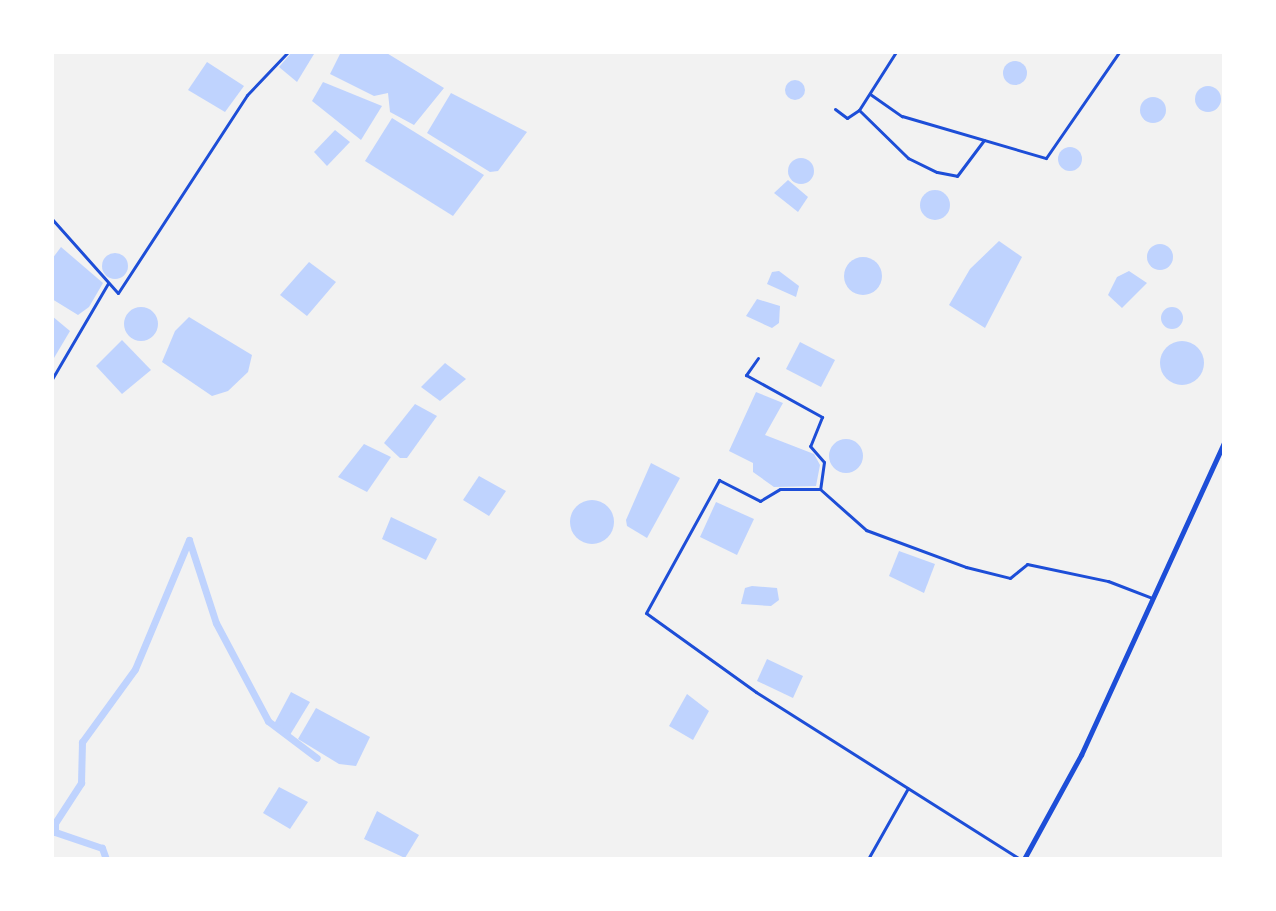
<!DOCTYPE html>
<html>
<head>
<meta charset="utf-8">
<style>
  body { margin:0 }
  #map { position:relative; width:1276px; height:911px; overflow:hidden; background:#f2f2f2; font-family:"Alegreya Sans",sans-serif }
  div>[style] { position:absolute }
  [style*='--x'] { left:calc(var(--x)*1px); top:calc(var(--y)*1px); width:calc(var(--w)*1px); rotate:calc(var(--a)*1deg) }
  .water>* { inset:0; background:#bfd3fe }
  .round { border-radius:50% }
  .canal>* { height:7px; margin:-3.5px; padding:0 3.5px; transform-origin:3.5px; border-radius:3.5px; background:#bfd3fe }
  .minor>* { height:3px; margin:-1.5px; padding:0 1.5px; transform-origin:1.5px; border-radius:1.5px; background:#1d4ed8 }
  .secondary>* { height:5px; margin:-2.5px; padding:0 2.5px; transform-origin:2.5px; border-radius:2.5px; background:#1d4ed8 }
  span { translate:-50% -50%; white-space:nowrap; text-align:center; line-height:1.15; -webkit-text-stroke:6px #fff; paint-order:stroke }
  .frame { position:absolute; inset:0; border:54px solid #fff; pointer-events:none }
</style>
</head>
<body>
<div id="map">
  <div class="water">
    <div style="clip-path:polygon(292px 52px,314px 54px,297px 82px,279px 67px)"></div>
    <div style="clip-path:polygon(341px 52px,385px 52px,444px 88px,414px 125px,390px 112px,388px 93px,374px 96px,330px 74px)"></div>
    <div class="round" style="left:1003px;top:61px;width:24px;height:24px"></div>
    <div style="clip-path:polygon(207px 62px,244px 86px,225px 112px,188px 90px)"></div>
    <div class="round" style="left:785px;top:80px;width:20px;height:20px"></div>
    <div style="clip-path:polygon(323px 82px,382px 106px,361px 140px,312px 101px)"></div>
    <div class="round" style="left:1195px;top:86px;width:26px;height:26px"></div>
    <div style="clip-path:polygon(451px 93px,527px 132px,498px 171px,490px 172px,427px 133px)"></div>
    <div class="round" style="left:1140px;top:97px;width:26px;height:26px"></div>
    <div style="clip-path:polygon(392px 118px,484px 175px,453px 216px,365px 161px)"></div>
    <div style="clip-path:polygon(335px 130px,350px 142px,327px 166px,314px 152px)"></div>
    <div class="round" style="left:1058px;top:147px;width:24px;height:24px"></div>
    <div class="round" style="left:788px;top:158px;width:26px;height:26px"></div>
    <div style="clip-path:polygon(788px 180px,808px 197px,798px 212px,774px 193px)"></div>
    <div class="round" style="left:920px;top:190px;width:30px;height:30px"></div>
    <div style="clip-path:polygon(999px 241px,1022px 257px,985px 328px,949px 305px,970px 269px)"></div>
    <div class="round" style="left:1147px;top:244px;width:26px;height:26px"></div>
    <div style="clip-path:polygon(61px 247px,103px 283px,89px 307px,78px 315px,52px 299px,52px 259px)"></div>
    <div class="round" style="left:102px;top:253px;width:26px;height:26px"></div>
    <div class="round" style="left:844px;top:257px;width:38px;height:38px"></div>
    <div style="clip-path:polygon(309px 262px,336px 282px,307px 316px,280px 295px)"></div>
    <div style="clip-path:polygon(779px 271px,799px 286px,796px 297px,767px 284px,772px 272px)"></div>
    <div style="clip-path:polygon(1129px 271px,1147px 283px,1122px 308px,1108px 295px,1117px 277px)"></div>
    <div style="clip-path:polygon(757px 299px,780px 306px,779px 323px,772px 328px,746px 316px)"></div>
    <div class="round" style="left:1161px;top:307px;width:22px;height:22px"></div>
    <div class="round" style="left:124px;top:307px;width:34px;height:34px"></div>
    <div style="clip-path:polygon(52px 316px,70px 331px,54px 358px,52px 357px)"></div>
    <div style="clip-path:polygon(189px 317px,252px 355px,248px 372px,228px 391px,212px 396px,162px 362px,175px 331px)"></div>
    <div style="clip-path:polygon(122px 340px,151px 370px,122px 394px,96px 366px)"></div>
    <div class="round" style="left:1160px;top:341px;width:44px;height:44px"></div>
    <div style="clip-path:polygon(800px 342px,835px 360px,821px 387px,786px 369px)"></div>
    <div style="clip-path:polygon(445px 363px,466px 379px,440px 401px,421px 387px)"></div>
    <div style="clip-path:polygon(756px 392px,783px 403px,765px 435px,814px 454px,820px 465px,816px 486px,774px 487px,753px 472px,753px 463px,729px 451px)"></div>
    <div style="clip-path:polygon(415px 404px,437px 416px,407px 458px,400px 458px,384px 443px)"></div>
    <div class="round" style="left:829px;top:439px;width:34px;height:34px"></div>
    <div style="clip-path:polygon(364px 444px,391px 457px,367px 492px,338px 477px)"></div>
    <div style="clip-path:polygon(651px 463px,680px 478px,647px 538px,627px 526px,626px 520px)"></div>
    <div style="clip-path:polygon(479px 476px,506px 491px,489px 516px,463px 500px)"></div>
    <div class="round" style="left:570px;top:500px;width:44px;height:44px"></div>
    <div style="clip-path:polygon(716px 502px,754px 519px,737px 555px,700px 537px)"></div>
    <div style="clip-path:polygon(391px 517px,437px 539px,426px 560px,382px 539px)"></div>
    <div style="clip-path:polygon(899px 551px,935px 564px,924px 593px,889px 576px)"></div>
    <div style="clip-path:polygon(752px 586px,777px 588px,779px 600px,771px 606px,741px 604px,745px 588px)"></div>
    <div style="clip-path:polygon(767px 659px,803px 676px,793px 698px,757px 681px)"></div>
    <div style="clip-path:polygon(291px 692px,310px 702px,290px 735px,274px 724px)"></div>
    <div style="clip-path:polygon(687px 694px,709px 711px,693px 740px,669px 726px)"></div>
    <div style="clip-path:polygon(316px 708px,370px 737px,356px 766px,339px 764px,298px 739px)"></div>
    <div style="clip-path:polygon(279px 787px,308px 802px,290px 829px,263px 813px)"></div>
    <div style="clip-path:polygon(377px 811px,419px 835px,405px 858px,364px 839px)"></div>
  </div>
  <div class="canal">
    <div style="--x:106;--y:859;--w:12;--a:-110"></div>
    <div style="--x:102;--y:848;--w:50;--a:-161.2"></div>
    <div style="--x:55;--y:832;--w:9;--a:-90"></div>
    <div style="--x:55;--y:823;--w:48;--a:-57"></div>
    <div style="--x:81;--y:783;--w:41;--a:-88.6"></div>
    <div style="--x:82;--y:742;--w:90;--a:-54"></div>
    <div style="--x:135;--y:669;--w:140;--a:-67.3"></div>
    <div style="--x:189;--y:540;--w:87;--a:72"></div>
    <div style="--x:216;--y:623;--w:111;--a:62"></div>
    <div style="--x:268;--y:721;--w:61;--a:37.1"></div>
  </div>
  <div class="minor">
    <div style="--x:870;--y:94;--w:39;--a:35"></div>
    <div style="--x:902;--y:116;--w:150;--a:16.3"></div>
    <div style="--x:1046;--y:158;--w:129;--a:-55.4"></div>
    <div style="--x:835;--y:109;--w:15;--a:37"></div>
    <div style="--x:847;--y:118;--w:14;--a:-34"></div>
    <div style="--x:859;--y:110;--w:69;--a:-57.5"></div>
    <div style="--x:859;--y:110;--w:69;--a:44.4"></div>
    <div style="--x:908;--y:158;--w:32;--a:26"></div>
    <div style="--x:937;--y:172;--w:20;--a:11"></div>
    <div style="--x:957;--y:176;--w:45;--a:-53.1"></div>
    <div style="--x:52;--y:219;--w:99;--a:48.3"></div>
    <div style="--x:118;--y:293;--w:236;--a:-56.9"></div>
    <div style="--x:247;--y:95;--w:59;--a:-46.4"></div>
    <div style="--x:758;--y:358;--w:21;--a:125"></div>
    <div style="--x:746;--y:375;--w:87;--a:28.9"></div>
    <div style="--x:822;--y:417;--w:31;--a:112"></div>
    <div style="--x:810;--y:446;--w:21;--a:49"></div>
    <div style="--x:824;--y:462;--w:27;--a:98"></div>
    <div style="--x:52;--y:379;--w:111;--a:-59.7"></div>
    <div style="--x:868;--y:859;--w:81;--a:-60.6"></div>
    <div style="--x:1020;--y:859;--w:312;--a:-147.7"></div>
    <div style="--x:756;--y:692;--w:135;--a:-144.3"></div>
    <div style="--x:646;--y:613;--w:152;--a:-61.2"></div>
    <div style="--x:719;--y:480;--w:46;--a:27.1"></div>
    <div style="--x:760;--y:501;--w:23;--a:-31"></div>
    <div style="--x:780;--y:489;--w:40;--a:0"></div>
    <div style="--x:820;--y:489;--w:62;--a:41.7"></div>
    <div style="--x:866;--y:530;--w:107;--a:20.3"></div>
    <div style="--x:966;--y:567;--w:45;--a:14"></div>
    <div style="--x:1010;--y:578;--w:22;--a:-39"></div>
    <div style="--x:1027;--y:564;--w:83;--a:11.9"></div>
    <div style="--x:1108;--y:581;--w:47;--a:21.1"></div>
  </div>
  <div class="secondary">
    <div style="--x:1024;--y:859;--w:119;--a:-61.3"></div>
    <div style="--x:1081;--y:755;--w:343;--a:-65.4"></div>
  </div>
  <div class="frame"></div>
</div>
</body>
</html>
